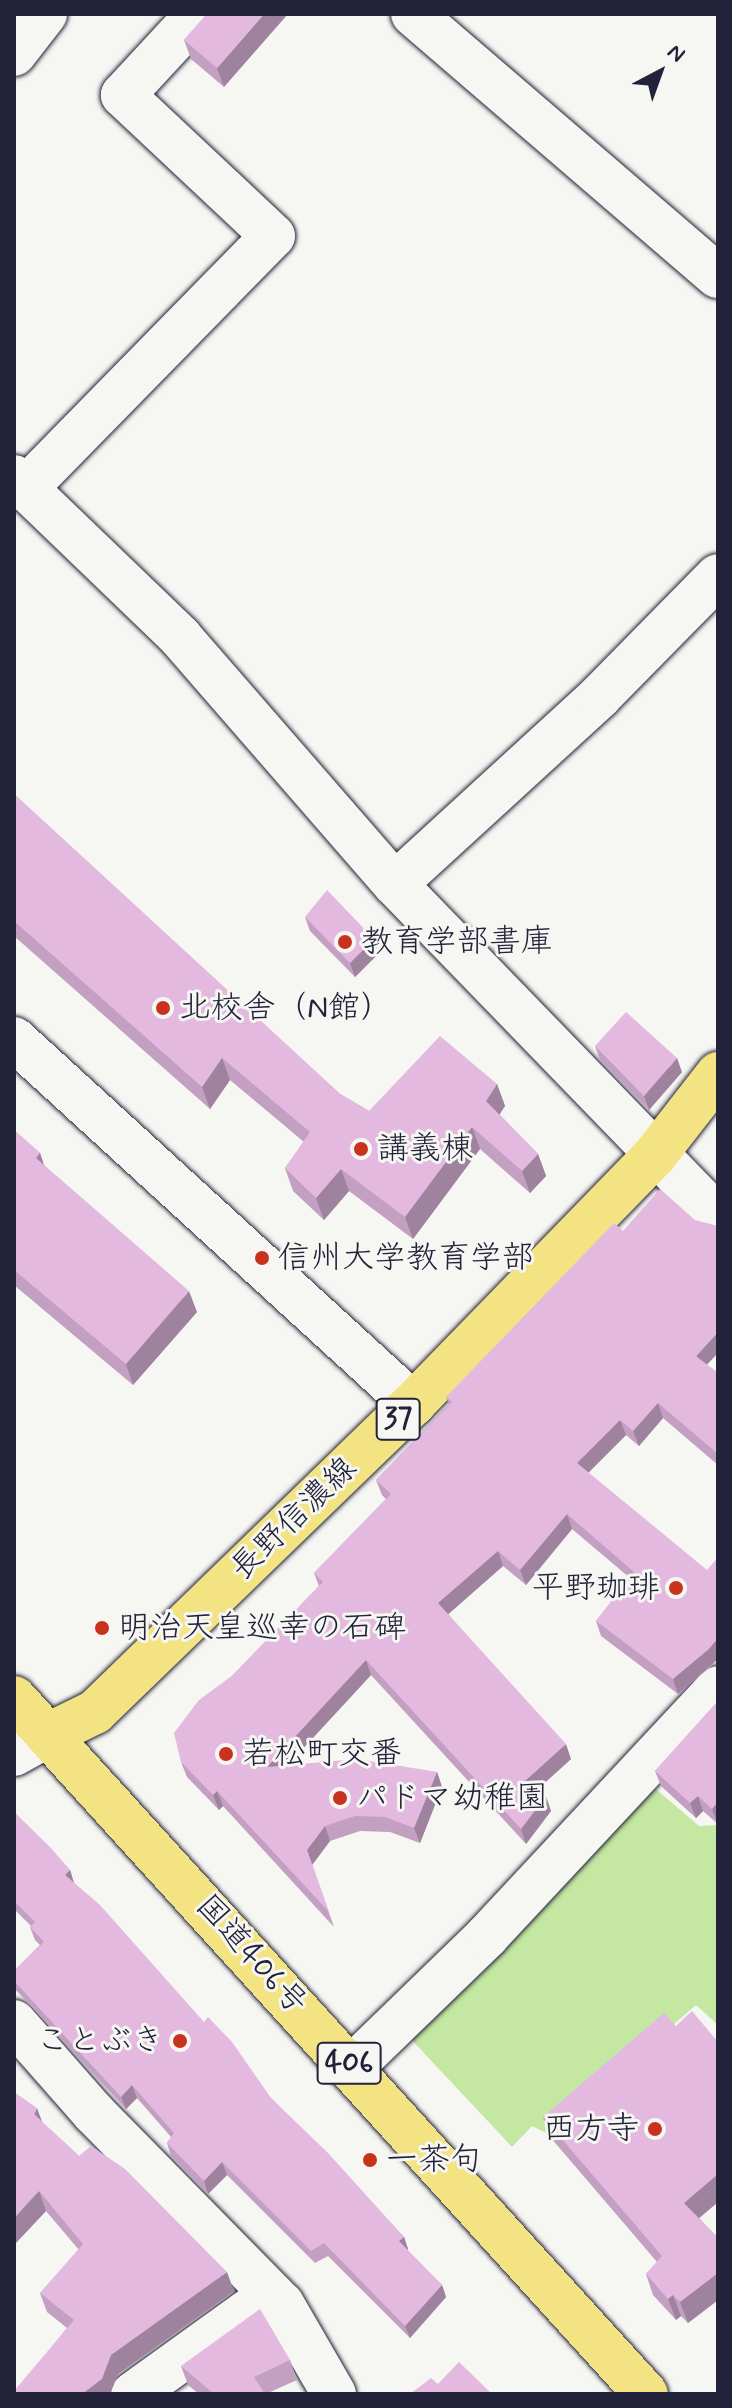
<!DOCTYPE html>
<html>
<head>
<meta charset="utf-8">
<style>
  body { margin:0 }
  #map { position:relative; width:732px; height:2408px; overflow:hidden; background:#f6f6f2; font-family:Mynerve,"Klee One",sans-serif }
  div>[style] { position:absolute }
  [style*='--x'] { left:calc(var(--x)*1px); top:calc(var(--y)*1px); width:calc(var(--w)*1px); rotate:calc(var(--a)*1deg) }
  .green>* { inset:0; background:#c4e7a1 }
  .roads { filter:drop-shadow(0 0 2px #22223b) drop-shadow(0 0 2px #22223b) }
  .minor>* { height:44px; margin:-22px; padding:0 22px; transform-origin:22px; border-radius:22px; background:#f6f6f2 }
  .major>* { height:44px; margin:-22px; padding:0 22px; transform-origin:22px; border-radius:22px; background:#f4e382 }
  .highway>* { height:44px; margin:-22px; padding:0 22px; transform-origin:22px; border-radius:22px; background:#f4e382 }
  .wall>* { inset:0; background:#c39fc1 }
  .shaded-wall>* { inset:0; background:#9f829d }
  .building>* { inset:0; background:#e3b9e0 }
  .dots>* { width:22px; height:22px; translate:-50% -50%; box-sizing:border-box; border:4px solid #f6f6f2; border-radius:50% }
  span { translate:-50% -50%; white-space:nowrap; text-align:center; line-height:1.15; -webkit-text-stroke:6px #f6f6f2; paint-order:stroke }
  .shield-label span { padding:2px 6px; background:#f6f6f2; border:2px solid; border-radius:6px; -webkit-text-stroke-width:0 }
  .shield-label { font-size:30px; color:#22223b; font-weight:700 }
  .poi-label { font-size:32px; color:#22223b }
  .left { translate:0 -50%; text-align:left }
  .right { translate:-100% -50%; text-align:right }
  .street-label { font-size:32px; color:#22223b }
  .frame { position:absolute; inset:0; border:16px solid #22223b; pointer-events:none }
  .north { position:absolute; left:620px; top:32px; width:80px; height:80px; -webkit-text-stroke:6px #f6f6f2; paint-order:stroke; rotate:41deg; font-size:22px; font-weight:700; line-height:32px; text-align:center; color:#22223b }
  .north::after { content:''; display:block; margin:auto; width:28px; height:36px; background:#22223b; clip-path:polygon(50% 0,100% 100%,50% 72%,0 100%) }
</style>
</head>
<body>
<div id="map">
  <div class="green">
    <div style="clip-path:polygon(650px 1784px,699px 1826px,718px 1825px,718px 2025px,696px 2005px,548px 2134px,532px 2126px,512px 2147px,409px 2037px)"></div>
  </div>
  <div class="roads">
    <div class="minor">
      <div style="--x:413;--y:14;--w:402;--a:40.7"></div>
      <div style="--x:14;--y:54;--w:51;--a:-52.2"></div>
      <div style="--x:14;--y:477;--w:231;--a:43.9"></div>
      <div style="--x:180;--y:637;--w:327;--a:49"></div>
      <div style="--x:395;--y:884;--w:464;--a:45.9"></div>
      <div style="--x:25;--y:489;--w:354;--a:-45.6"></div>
      <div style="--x:273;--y:236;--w:206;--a:-136.8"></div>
      <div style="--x:123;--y:95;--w:110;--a:-47.2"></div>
      <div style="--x:395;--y:884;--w:278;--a:-42.5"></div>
      <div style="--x:600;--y:696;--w:168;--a:-45.5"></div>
      <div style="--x:14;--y:1039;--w:541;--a:42.45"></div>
      <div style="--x:14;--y:1754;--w:41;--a:-29.1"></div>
      <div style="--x:14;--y:2022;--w:121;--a:48.7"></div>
      <div style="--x:94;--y:2113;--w:268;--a:45.5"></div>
      <div style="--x:282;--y:2304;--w:104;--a:60"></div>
      <div style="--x:352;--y:2067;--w:188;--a:-44.1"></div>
      <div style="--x:487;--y:1936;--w:339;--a:-47"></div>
      <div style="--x:133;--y:2394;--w:171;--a:-35.7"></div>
    </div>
    <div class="major">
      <div style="--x:50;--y:1734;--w:50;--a:-26.1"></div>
      <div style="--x:95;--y:1712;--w:443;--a:-44.1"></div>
      <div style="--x:413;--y:1404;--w:347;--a:-45.8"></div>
      <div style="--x:655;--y:1155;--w:103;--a:-52.1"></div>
    </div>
    <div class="highway">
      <div style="--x:14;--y:1698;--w:940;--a:47.76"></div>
    </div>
  </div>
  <div class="wall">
    <div style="clip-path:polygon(207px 14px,224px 87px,191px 59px,184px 40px)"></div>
    <div style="clip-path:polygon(14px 794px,340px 1094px,369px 1111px,497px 1084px,505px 1106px,499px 1114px,538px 1154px,546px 1176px,530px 1193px,480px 1149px,413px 1239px,349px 1191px,324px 1220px,293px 1191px,285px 1168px,304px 1142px,230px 1080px,210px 1109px,14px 936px)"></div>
    <div style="clip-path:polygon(305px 917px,379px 953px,355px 977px,310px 931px)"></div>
    <div style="clip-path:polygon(595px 1046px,682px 1072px,649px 1110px,600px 1060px)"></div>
    <div style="clip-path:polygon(14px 1130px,40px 1153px,44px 1165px,197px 1312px,133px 1385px,14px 1285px)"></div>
    <div style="clip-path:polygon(707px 1365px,718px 1373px,718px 1465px,663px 1418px,639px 1446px,626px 1435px,588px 1473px,714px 1664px,678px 1694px,601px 1636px,596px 1621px,630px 1578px,572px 1529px,526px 1585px,503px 1566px,448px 1614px,571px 1759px,537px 1790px,551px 1811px,526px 1844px,371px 1675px,288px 1765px,437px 1772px,442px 1787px,420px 1843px,390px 1832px,360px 1831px,330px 1841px,312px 1865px,334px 1927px,223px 1806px,219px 1810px,187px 1777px,181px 1762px,233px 1675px,319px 1586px,314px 1573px,386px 1499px,382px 1495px,376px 1480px,449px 1404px,446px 1397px)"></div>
    <div style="clip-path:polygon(718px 1701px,718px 1824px,703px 1811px,696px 1818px,661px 1786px,655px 1771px)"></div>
    <div style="clip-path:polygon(14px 1812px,70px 1870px,74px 1883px,271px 2098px,404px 2237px,408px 2249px,407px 2250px,442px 2285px,446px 2297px,410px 2338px,328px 2256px,315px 2263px,227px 2175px,208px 2194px,171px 2156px,167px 2143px,171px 2137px,137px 2098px,126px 2109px,14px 1988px,14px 1971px,40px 1945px,35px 1940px,30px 1927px,31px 1926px,14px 1909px)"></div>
    <div style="clip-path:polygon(676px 2026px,718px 2042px,718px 2202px,699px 2218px,718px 2238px,718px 2300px,688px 2323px,681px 2316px,676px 2320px,653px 2295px,646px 2274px,657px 2262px,551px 2138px,543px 2117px)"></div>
    <div style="clip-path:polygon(42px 2122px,79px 2156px,234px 2291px,118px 2374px,110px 2394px,14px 2394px,67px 2328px,47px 2312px,40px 2293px,79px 2250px,46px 2211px,14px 2245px)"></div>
    <div style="clip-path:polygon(290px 2360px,297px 2380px,266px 2394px,199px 2394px,188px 2385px,181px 2366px)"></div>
  </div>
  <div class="shaded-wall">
    <div style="clip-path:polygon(264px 14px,288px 14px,224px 87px,217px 68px)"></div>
    <div style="clip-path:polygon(374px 939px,379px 953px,355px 977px,350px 963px)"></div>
    <div style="clip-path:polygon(222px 1058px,230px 1080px,210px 1109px,202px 1087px)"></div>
    <div style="clip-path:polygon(677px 1058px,682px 1072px,649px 1110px,644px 1096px)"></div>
    <div style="clip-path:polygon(497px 1084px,505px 1106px,494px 1123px,486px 1101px)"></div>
    <div style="clip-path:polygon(472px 1127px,480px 1149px,413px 1239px,405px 1217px)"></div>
    <div style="clip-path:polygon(40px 1153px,47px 1175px,36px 1158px)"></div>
    <div style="clip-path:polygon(538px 1154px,546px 1176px,530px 1193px,522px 1171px)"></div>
    <div style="clip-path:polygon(341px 1169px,349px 1191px,324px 1220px,316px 1198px)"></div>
    <div style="clip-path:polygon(189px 1291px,197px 1312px,133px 1385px,126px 1364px)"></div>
    <div style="clip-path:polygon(718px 1332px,718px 1353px,701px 1371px,696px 1356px)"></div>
    <div style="clip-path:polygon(658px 1403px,663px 1418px,639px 1446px,633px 1431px)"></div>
    <div style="clip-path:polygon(620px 1420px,626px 1435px,583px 1478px,577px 1463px)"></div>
    <div style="clip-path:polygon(567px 1514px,572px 1529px,526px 1585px,520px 1570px)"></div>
    <div style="clip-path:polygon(498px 1551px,503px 1566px,444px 1618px,438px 1603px)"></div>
    <div style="clip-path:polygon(718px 1638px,718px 1659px,678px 1694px,673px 1679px)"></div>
    <div style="clip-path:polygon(366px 1660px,371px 1675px,272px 1782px,267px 1767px)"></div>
    <div style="clip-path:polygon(566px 1744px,571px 1759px,530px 1796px,525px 1781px)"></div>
    <div style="clip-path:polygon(437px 1772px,442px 1787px,420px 1843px,414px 1828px)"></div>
    <div style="clip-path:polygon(217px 1791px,223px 1806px,219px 1810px,213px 1795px)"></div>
    <div style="clip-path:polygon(546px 1796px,551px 1811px,526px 1844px,521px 1829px)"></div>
    <div style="clip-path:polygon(698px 1796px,703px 1811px,696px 1818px,690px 1803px)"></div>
    <div style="clip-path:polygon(718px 1802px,718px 1824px,712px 1809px)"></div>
    <div style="clip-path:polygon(325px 1826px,330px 1841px,312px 1865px,334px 1927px,307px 1850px)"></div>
    <div style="clip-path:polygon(70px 1870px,74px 1883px,65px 1875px)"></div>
    <div style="clip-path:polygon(132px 2085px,137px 2098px,126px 2109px,121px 2097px)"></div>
    <div style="clip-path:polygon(37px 2108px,44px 2127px,34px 2114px)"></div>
    <div style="clip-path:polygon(222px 2162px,227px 2175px,208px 2194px,204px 2181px)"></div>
    <div style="clip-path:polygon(718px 2174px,718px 2202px,691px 2225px,684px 2203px)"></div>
    <div style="clip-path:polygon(39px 2191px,46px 2211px,14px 2245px,14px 2218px)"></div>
    <div style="clip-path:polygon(404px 2237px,408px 2249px,403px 2254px,399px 2241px)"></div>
    <div style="clip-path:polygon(227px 2272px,234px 2291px,118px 2374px,110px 2394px,82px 2394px,111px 2355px)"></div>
    <div style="clip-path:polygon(718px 2273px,718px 2300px,688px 2323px,680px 2302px)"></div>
    <div style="clip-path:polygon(442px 2285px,446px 2297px,410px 2338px,405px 2326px)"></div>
    <div style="clip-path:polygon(673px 2295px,681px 2316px,676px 2320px,668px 2299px)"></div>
  </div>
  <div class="building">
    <div style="clip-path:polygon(207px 14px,264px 14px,217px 68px,184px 40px)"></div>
    <div style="clip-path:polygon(14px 794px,340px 1094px,369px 1111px,440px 1036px,497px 1084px,486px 1101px,538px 1154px,522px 1171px,472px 1127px,405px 1217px,341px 1169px,316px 1198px,285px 1168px,310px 1132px,222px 1058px,202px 1087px,14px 921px)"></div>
    <div style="clip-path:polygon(327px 890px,374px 939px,350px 963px,305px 917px)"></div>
    <div style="clip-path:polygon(626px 1012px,677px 1058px,644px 1096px,595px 1046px)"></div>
    <div style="clip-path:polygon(14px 1130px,40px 1153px,36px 1158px,189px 1291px,126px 1364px,14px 1270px)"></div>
    <div style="clip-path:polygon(660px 1189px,695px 1220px,718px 1226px,718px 1332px,696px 1356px,718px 1373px,718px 1454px,658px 1403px,633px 1431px,620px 1420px,577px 1463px,707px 1570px,718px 1557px,718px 1638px,709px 1649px,673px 1679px,596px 1621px,634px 1572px,567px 1514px,520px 1570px,498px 1551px,438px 1603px,566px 1744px,525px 1781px,546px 1796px,521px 1829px,366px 1660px,267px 1767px,357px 1759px,437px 1772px,414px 1828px,385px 1817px,355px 1816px,325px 1826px,307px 1850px,329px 1912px,217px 1791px,213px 1795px,181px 1762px,174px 1733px,199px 1700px,233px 1675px,323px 1582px,314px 1573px,391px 1494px,376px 1480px,452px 1402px,446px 1397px,614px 1223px,623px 1231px)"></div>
    <div style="clip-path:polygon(718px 1701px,718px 1802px,712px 1809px,698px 1796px,690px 1803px,655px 1771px)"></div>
    <div style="clip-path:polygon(14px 1812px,50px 1847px,70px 1870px,65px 1875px,100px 1905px,204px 2022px,208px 2017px,232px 2042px,271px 2098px,328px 2153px,404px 2237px,399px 2241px,442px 2285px,405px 2326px,324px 2243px,311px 2251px,222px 2162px,204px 2181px,167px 2143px,174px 2133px,132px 2085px,121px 2097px,14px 1981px,14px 1971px,44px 1942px,30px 1927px,35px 1922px,14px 1901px)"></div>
    <div style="clip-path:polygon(692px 2011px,718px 2042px,718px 2174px,684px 2203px,718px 2238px,718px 2273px,680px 2302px,673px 2295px,668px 2299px,646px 2274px,662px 2256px,543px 2117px,664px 2013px,676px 2026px)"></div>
    <div style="clip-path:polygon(14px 2092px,37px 2108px,34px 2114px,79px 2156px,91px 2146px,125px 2169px,227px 2272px,111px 2355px,102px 2379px,82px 2394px,14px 2394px,14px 2391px,74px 2320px,40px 2293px,83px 2244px,39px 2191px,14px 2218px)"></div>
    <div style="clip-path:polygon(260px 2309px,290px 2360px,254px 2377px,265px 2394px,214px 2394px,181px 2366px)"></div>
    <div style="clip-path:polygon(459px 2362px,492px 2394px,410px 2394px,431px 2378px,438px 2384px)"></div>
  </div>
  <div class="dots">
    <div style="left:345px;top:942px;background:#c8321e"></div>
    <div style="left:163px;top:1008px;background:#c8321e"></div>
    <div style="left:361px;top:1149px;background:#c8321e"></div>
    <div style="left:262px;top:1258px;background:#c8321e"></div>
    <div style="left:676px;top:1588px;background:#c8321e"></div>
    <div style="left:102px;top:1628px;background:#c8321e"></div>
    <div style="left:226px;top:1754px;background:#c8321e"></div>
    <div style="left:340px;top:1798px;background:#c8321e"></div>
    <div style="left:180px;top:2041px;background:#c8321e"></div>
    <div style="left:655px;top:2129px;background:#c8321e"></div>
    <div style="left:370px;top:2160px;background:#c8321e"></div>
  </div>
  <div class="shield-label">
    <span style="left:398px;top:1419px">37</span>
    <span style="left:349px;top:2063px">406</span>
  </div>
  <div class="poi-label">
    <span class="left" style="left:361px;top:942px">教育学部書庫</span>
    <span class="left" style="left:179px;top:1008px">北校舎（N館）</span>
    <span class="left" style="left:377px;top:1149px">講義棟</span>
    <span class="left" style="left:278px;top:1258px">信州大学教育学部</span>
    <span class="right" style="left:660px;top:1588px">平野珈琲</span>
    <span class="left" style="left:118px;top:1628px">明治天皇巡幸の石碑</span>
    <span class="left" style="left:242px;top:1754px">若松町交番</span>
    <span class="left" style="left:356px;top:1798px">パドマ幼稚園</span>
    <span class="right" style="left:164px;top:2041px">ことぶき</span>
    <span class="right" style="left:639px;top:2129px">西方寺</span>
    <span class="left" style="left:386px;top:2160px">一茶句</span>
  </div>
  <div class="street-label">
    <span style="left:294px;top:1519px;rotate:-44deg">長野信濃線</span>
    <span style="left:251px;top:1955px;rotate:48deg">国道406号</span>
  </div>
  <div class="frame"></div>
  <div class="north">N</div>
</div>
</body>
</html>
